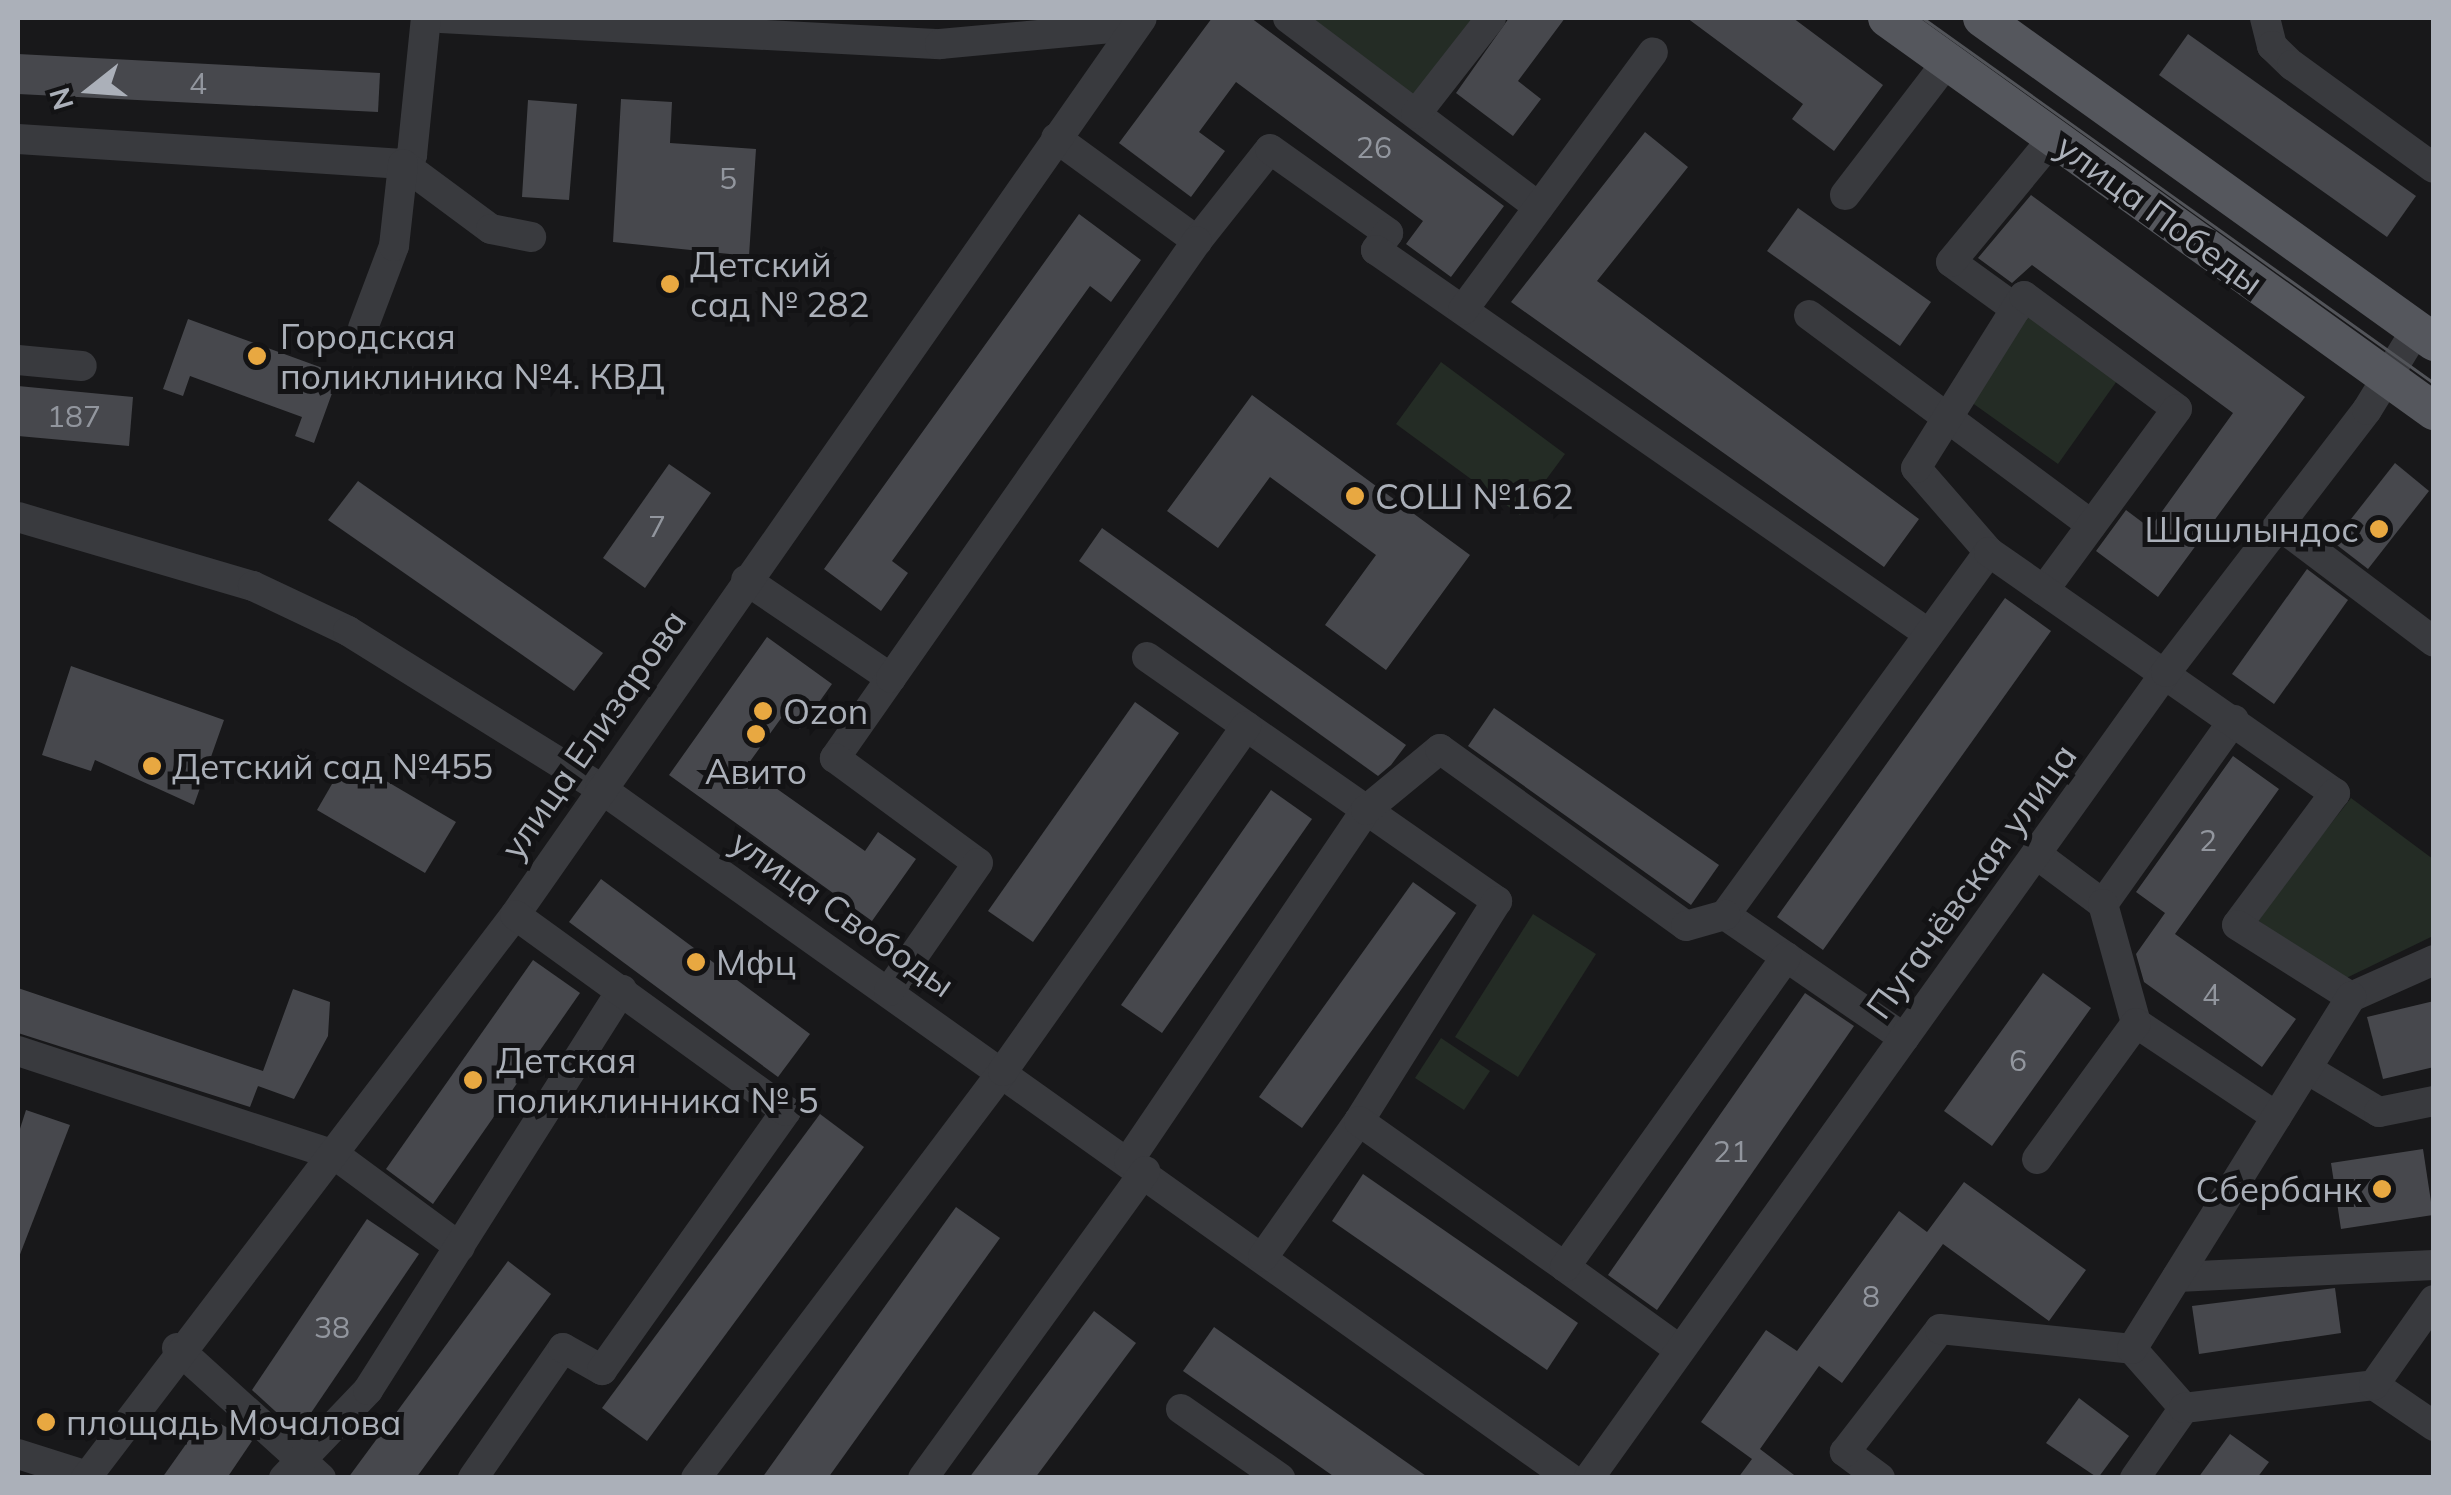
<!DOCTYPE html>
<html>
<head>
<meta charset="utf-8">
<style>
  body { margin:0 }
  #map { position:relative; width:2451px; height:1495px; overflow:hidden; background:#18181a; font-family:Mulish,sans-serif }
  div>[style] { position:absolute }
  [style*='--x'] { left:calc(var(--x)*1px); top:calc(var(--y)*1px); width:calc(var(--w)*1px); rotate:calc(var(--a)*1deg) }
  .green>* { inset:0; background:#242c25 }
  .building>* { inset:0; background:#47484d }
  .minor>* { height:30px; margin:-15px; padding:0 15px; transform-origin:15px; border-radius:15px; background:#393a3e }
  .major>* { height:38px; margin:-19px; padding:0 19px; transform-origin:19px; border-radius:19px; background:#55575d }
  .tram>* { height:2.5px; margin:-1.25px; padding:0 1.25px; transform-origin:1.25px; border-radius:1.25px; background:#525459 }
  .dots>* { width:28px; height:28px; translate:-50% -50%; box-sizing:border-box; border:5px solid #131315; border-radius:50% }
  span { translate:-50% -50%; white-space:nowrap; text-align:center; line-height:1.15; -webkit-text-stroke:10px #131315; paint-order:stroke }
  .number-label { font-size:30px; color:#92969e }
  .number-label span { -webkit-text-stroke-width:0 }
  .street-label { font-size:35px; color:#abb0b9 }
  .poi-label { font-size:35px; color:#abb0b9 }
  .left { translate:0 -50%; text-align:left }
  .right { translate:-100% -50%; text-align:right }
  .frame { position:absolute; inset:0; border:20px solid #abb0b9; pointer-events:none }
  .north { position:absolute; left:40px; top:40px; width:100px; height:100px; -webkit-text-stroke:8px #131315; paint-order:stroke; rotate:253deg; font-size:28px; font-weight:700; line-height:40px; text-align:center; color:#abb0b9 }
  .north::after { content:''; display:block; margin:auto; width:35px; height:45px; background:#abb0b9; clip-path:polygon(50% 0,100% 100%,50% 72%,0 100%) }
</style>
</head>
<body>
<div id="map">
  <div class="green">
    <div style="clip-path:polygon(1310px 18px,1484px 18px,1420px 101px)"></div>
    <div style="clip-path:polygon(2025px 311px,2119px 378px,2058px 464px,1964px 397px)"></div>
    <div style="clip-path:polygon(1441px 362px,1565px 454px,1520px 515px,1396px 424px)"></div>
    <div style="clip-path:polygon(2351px 798px,2433px 859px,2433px 936px,2338px 982px,2256px 919px)"></div>
    <div style="clip-path:polygon(1533px 914px,1596px 954px,1518px 1077px,1455px 1037px)"></div>
    <div style="clip-path:polygon(1441px 1038px,1490px 1071px,1464px 1110px,1415px 1078px)"></div>
  </div>
  <div class="building">
    <div style="clip-path:polygon(1212px 18px,1251px 18px,1504px 206px,1451px 277px,1406px 244px,1423px 221px,1236px 82px,1199px 132px,1225px 151px,1191px 197px,1119px 143px)"></div>
    <div style="clip-path:polygon(1509px 18px,1565px 18px,1518px 81px,1541px 99px,1513px 136px,1456px 93px)"></div>
    <div style="clip-path:polygon(1687px 18px,1793px 18px,1883px 85px,1834px 151px,1792px 119px,1803px 104px)"></div>
    <div style="clip-path:polygon(2188px 34px,2416px 196px,2387px 237px,2159px 75px)"></div>
    <div style="clip-path:polygon(18px 54px,380px 73px,378px 112px,18px 94px)"></div>
    <div style="clip-path:polygon(621px 99px,672px 102px,670px 143px,756px 149px,749px 256px,613px 242px)"></div>
    <div style="clip-path:polygon(528px 100px,577px 104px,569px 200px,522px 197px)"></div>
    <div style="clip-path:polygon(1645px 132px,1688px 167px,1597px 281px,1919px 519px,1884px 567px,1511px 302px)"></div>
    <div style="clip-path:polygon(2031px 195px,2305px 397px,2158px 597px,2096px 551px,2126px 510px,2150px 528px,2233px 413px,2032px 265px,2012px 283px,1978px 258px)"></div>
    <div style="clip-path:polygon(1798px 208px,1931px 302px,1900px 346px,1767px 251px)"></div>
    <div style="clip-path:polygon(1079px 214px,1141px 260px,1111px 302px,1090px 286px,892px 561px,908px 573px,881px 611px,824px 569px)"></div>
    <div style="clip-path:polygon(188px 319px,339px 374px,314px 443px,295px 436px,302px 417px,190px 376px,183px 396px,163px 389px)"></div>
    <div style="clip-path:polygon(18px 386px,133px 397px,129px 446px,18px 436px)"></div>
    <div style="clip-path:polygon(1252px 395px,1470px 555px,1386px 670px,1325px 625px,1376px 555px,1270px 477px,1218px 548px,1167px 511px)"></div>
    <div style="clip-path:polygon(2395px 463px,2429px 491px,2368px 569px,2333px 542px)"></div>
    <div style="clip-path:polygon(669px 464px,711px 493px,645px 588px,603px 558px)"></div>
    <div style="clip-path:polygon(358px 481px,603px 653px,574px 691px,328px 520px)"></div>
    <div style="clip-path:polygon(1102px 528px,1406px 745px,1391px 765px,1378px 776px,1079px 561px)"></div>
    <div style="clip-path:polygon(2307px 569px,2348px 600px,2274px 704px,2232px 674px)"></div>
    <div style="clip-path:polygon(2005px 598px,2051px 631px,1823px 950px,1777px 917px)"></div>
    <div style="clip-path:polygon(767px 637px,832px 684px,800px 729px,782px 717px,746px 767px,865px 851px,878px 832px,916px 859px,872px 921px,669px 775px)"></div>
    <div style="clip-path:polygon(71px 666px,224px 720px,194px 805px,95px 760px,91px 771px,42px 755px)"></div>
    <div style="clip-path:polygon(1135px 702px,1179px 733px,1033px 942px,988px 911px)"></div>
    <div style="clip-path:polygon(1494px 708px,1719px 865px,1691px 905px,1468px 746px)"></div>
    <div style="clip-path:polygon(2233px 756px,2279px 789px,2175px 934px,2296px 1019px,2262px 1067px,2144px 982px,2136px 954px,2165px 913px,2136px 892px)"></div>
    <div style="clip-path:polygon(347px 758px,456px 822px,425px 873px,317px 810px)"></div>
    <div style="clip-path:polygon(1271px 790px,1312px 819px,1162px 1033px,1121px 1005px)"></div>
    <div style="clip-path:polygon(601px 879px,810px 1034px,778px 1077px,569px 922px)"></div>
    <div style="clip-path:polygon(1413px 882px,1456px 913px,1302px 1128px,1259px 1097px)"></div>
    <div style="clip-path:polygon(533px 960px,580px 993px,433px 1204px,386px 1169px)"></div>
    <div style="clip-path:polygon(2043px 973px,2091px 1008px,1992px 1146px,1944px 1111px)"></div>
    <div style="clip-path:polygon(18px 988px,263px 1071px,293px 989px,330px 1002px,328px 1036px,294px 1099px,258px 1086px,263px 1073px,250px 1107px,18px 1033px)"></div>
    <div style="clip-path:polygon(1805px 993px,1854px 1026px,1657px 1310px,1608px 1275px)"></div>
    <div style="clip-path:polygon(2434px 1001px,2434px 1067px,2383px 1079px,2367px 1017px)"></div>
    <div style="clip-path:polygon(26px 1110px,70px 1125px,19px 1257px,18px 1135px)"></div>
    <div style="clip-path:polygon(820px 1114px,864px 1147px,647px 1441px,602px 1408px)"></div>
    <div style="clip-path:polygon(2423px 1149px,2433px 1215px,2341px 1229px,2331px 1163px)"></div>
    <div style="clip-path:polygon(1363px 1174px,1578px 1323px,1547px 1370px,1332px 1221px)"></div>
    <div style="clip-path:polygon(1964px 1182px,2086px 1270px,2049px 1321px,1943px 1244px,1842px 1383px,1819px 1366px,1760px 1449px,1798px 1478px,1738px 1478px,1752px 1459px,1701px 1422px,1766px 1330px,1797px 1351px,1899px 1211px,1927px 1232px)"></div>
    <div style="clip-path:polygon(956px 1207px,1000px 1238px,828px 1478px,762px 1478px)"></div>
    <div style="clip-path:polygon(367px 1219px,419px 1254px,298px 1432px,252px 1390px)"></div>
    <div style="clip-path:polygon(508px 1261px,551px 1294px,416px 1478px,348px 1478px)"></div>
    <div style="clip-path:polygon(2335px 1288px,2341px 1333px,2199px 1354px,2192px 1306px)"></div>
    <div style="clip-path:polygon(1094px 1311px,1136px 1343px,1035px 1478px,969px 1478px)"></div>
    <div style="clip-path:polygon(1214px 1327px,1429px 1478px,1336px 1478px,1183px 1371px)"></div>
    <div style="clip-path:polygon(2079px 1398px,2129px 1436px,2098px 1478px,2046px 1443px)"></div>
    <div style="clip-path:polygon(206px 1416px,252px 1441px,227px 1478px,162px 1478px)"></div>
    <div style="clip-path:polygon(2230px 1434px,2269px 1462px,2257px 1478px,2198px 1478px)"></div>
  </div>
  <div class="minor">
    <div style="--x:441;--y:18;--w:500;--a:3"></div>
    <div style="--x:940;--y:44;--w:196;--a:-5.3"></div>
    <div style="--x:1288;--y:18;--w:314;--a:37"></div>
    <div style="--x:2265;--y:18;--w:29;--a:76"></div>
    <div style="--x:2272;--y:46;--w:28;--a:44"></div>
    <div style="--x:2292;--y:65;--w:175;--a:36"></div>
    <div style="--x:1416;--y:114;--w:122;--a:-52"></div>
    <div style="--x:1056;--y:138;--w:175;--a:36.1"></div>
    <div style="--x:1197;--y:241;--w:117;--a:-51.6"></div>
    <div style="--x:1270;--y:149;--w:145;--a:35.4"></div>
    <div style="--x:1388;--y:233;--w:21;--a:125"></div>
    <div style="--x:1376;--y:250;--w:673;--a:34.78"></div>
    <div style="--x:18;--y:139;--w:386;--a:3.7"></div>
    <div style="--x:403;--y:164;--w:13;--a:-45"></div>
    <div style="--x:412;--y:155;--w:138;--a:-84.2"></div>
    <div style="--x:403;--y:164;--w:109;--a:36.5"></div>
    <div style="--x:491;--y:229;--w:41;--a:11.3"></div>
    <div style="--x:1845;--y:195;--w:169;--a:-52.5"></div>
    <div style="--x:2016;--y:309;--w:80;--a:-144.1"></div>
    <div style="--x:1951;--y:262;--w:162;--a:-50.5"></div>
    <div style="--x:1463;--y:310;--w:320;--a:-53.6"></div>
    <div style="--x:1809;--y:315;--w:352;--a:36.6"></div>
    <div style="--x:363;--y:328;--w:88;--a:-69.3"></div>
    <div style="--x:394;--y:246;--w:82;--a:-83.7"></div>
    <div style="--x:18;--y:360;--w:64;--a:5.4"></div>
    <div style="--x:18;--y:517;--w:245;--a:16.4"></div>
    <div style="--x:253;--y:586;--w:105;--a:25.3"></div>
    <div style="--x:348;--y:631;--w:297;--a:31.9"></div>
    <div style="--x:600;--y:788;--w:1190;--a:35.43"></div>
    <div style="--x:2279;--y:525;--w:194;--a:37"></div>
    <div style="--x:1989;--y:552;--w:111;--a:-131"></div>
    <div style="--x:1916;--y:468;--w:203;--a:-57.9"></div>
    <div style="--x:2024;--y:296;--w:190;--a:36.4"></div>
    <div style="--x:2177;--y:409;--w:225;--a:126.3"></div>
    <div style="--x:746;--y:580;--w:175;--a:34.1"></div>
    <div style="--x:891;--y:678;--w:98;--a:125"></div>
    <div style="--x:835;--y:758;--w:177;--a:36.3"></div>
    <div style="--x:978;--y:863;--w:156;--a:124.8"></div>
    <div style="--x:1147;--y:657;--w:427;--a:34.9"></div>
    <div style="--x:1497;--y:901;--w:260;--a:122.1"></div>
    <div style="--x:891;--y:678;--w:533;--a:-55"></div>
    <div style="--x:2036;--y:854;--w:84;--a:36.7"></div>
    <div style="--x:2103;--y:904;--w:226;--a:-54.6"></div>
    <div style="--x:2103;--y:904;--w:123;--a:74.5"></div>
    <div style="--x:2136;--y:1023;--w:169;--a:33.7"></div>
    <div style="--x:1904;--y:1038;--w:217;--a:-145.5"></div>
    <div style="--x:1725;--y:915;--w:449;--a:-54"></div>
    <div style="--x:1989;--y:552;--w:422;--a:34.9"></div>
    <div style="--x:2335;--y:793;--w:164;--a:126.6"></div>
    <div style="--x:2237;--y:925;--w:135;--a:32.3"></div>
    <div style="--x:2351;--y:997;--w:91;--a:-24"></div>
    <div style="--x:18;--y:1051;--w:334;--a:18.2"></div>
    <div style="--x:335;--y:1155;--w:155;--a:36.4"></div>
    <div style="--x:2307;--y:1069;--w:84;--a:30.8"></div>
    <div style="--x:2379;--y:1112;--w:56;--a:-11.3"></div>
    <div style="--x:2037;--y:1159;--w:168;--a:-53.9"></div>
    <div style="--x:1129;--y:1160;--w:423;--a:-55.9"></div>
    <div style="--x:1366;--y:810;--w:96;--a:-39.5"></div>
    <div style="--x:1440;--y:749;--w:303;--a:35.7"></div>
    <div style="--x:1686;--y:926;--w:41;--a:-15.8"></div>
    <div style="--x:1263;--y:1257;--w:166;--a:-54.8"></div>
    <div style="--x:1359;--y:1121;--w:252;--a:35.3"></div>
    <div style="--x:2177;--y:1277;--w:257;--a:-2.7"></div>
    <div style="--x:177;--y:1348;--w:194;--a:42.1"></div>
    <div style="--x:2132;--y:1349;--w:79;--a:48.6"></div>
    <div style="--x:1680;--y:1350;--w:142;--a:-144.2"></div>
    <div style="--x:1565;--y:1267;--w:381;--a:-54.5"></div>
    <div style="--x:2374;--y:1385;--w:73;--a:34.3"></div>
    <div style="--x:1181;--y:1409;--w:121;--a:34.9"></div>
    <div style="--x:18;--y:1454;--w:72;--a:17.7"></div>
    <div style="--x:86;--y:1478;--w:708;--a:-52.69"></div>
    <div style="--x:515;--y:915;--w:1094;--a:-55.05"></div>
    <div style="--x:284;--y:1478;--w:122;--a:-46.3"></div>
    <div style="--x:368;--y:1390;--w:474;--a:-57.6"></div>
    <div style="--x:473;--y:1478;--w:158;--a:-55.3"></div>
    <div style="--x:563;--y:1348;--w:45;--a:29.4"></div>
    <div style="--x:602;--y:1370;--w:318;--a:-54.6"></div>
    <div style="--x:786;--y:1111;--w:334;--a:-144.1"></div>
    <div style="--x:696;--y:1478;--w:510;--a:-52.97"></div>
    <div style="--x:1003;--y:1071;--w:422;--a:-54.8"></div>
    <div style="--x:923;--y:1478;--w:379;--a:-54.1"></div>
    <div style="--x:1589;--y:1478;--w:991;--a:-54.4"></div>
    <div style="--x:2166;--y:672;--w:330;--a:-52.5"></div>
    <div style="--x:2367;--y:410;--w:94;--a:-58.5"></div>
    <div style="--x:1880;--y:1478;--w:44;--a:-143.4"></div>
    <div style="--x:1845;--y:1452;--w:155;--a:-52.3"></div>
    <div style="--x:1940;--y:1329;--w:193;--a:5.9"></div>
    <div style="--x:2132;--y:1349;--w:415;--a:-58.1"></div>
    <div style="--x:2135;--y:1478;--w:85;--a:-55"></div>
    <div style="--x:2184;--y:1408;--w:191;--a:-6.9"></div>
    <div style="--x:2374;--y:1385;--w:104;--a:-54.8"></div>
  </div>
  <div class="major">
    <div style="--x:1887;--y:18;--w:674;--a:35.7"></div>
    <div style="--x:1982;--y:18;--w:556;--a:35.63"></div>
  </div>
  <div class="tram">
    <div style="--x:1923;--y:18;--w:628;--a:35.54"></div>
  </div>
  <div class="dots">
    <div style="left:670px;top:284px;background:#e8a841"></div>
    <div style="left:257px;top:356px;background:#e8a841"></div>
    <div style="left:1355px;top:496px;background:#e8a841"></div>
    <div style="left:2379px;top:529px;background:#e8a841"></div>
    <div style="left:763px;top:711px;background:#e8a841"></div>
    <div style="left:756px;top:734px;background:#e8a841"></div>
    <div style="left:152px;top:766px;background:#e8a841"></div>
    <div style="left:696px;top:962px;background:#e8a841"></div>
    <div style="left:473px;top:1080px;background:#e8a841"></div>
    <div style="left:2382px;top:1189px;background:#e8a841"></div>
    <div style="left:46px;top:1422px;background:#e8a841"></div>
  </div>
  <div class="number-label">
    <span style="left:198px;top:83px">4</span>
    <span style="left:1374px;top:147px">26</span>
    <span style="left:728px;top:178px">5</span>
    <span style="left:74px;top:416px">187</span>
    <span style="left:657px;top:526px">7</span>
    <span style="left:2208px;top:840px">2</span>
    <span style="left:2211px;top:994px">4</span>
    <span style="left:2018px;top:1060px">6</span>
    <span style="left:1731px;top:1151px">21</span>
    <span style="left:1871px;top:1296px">8</span>
    <span style="left:332px;top:1327px">38</span>
  </div>
  <div class="street-label">
    <span style="left:2160px;top:214px;rotate:36deg">улица Победы</span>
    <span style="left:593px;top:734px;rotate:-55deg">улица Елизарова</span>
    <span style="left:1971px;top:881px;rotate:-54deg">Пугачёвская улица</span>
    <span style="left:843px;top:913px;rotate:35deg">улица Свободы</span>
  </div>
  <div class="poi-label">
    <span class="left" style="left:690px;top:284px">Детский<br>сад № 282</span>
    <span class="left" style="left:280px;top:356px">Городская<br>поликлиника №4. КВД</span>
    <span class="left" style="left:1375px;top:496px">СОШ №162</span>
    <span class="right" style="left:2359px;top:529px">Шашлындос</span>
    <span class="left" style="left:783px;top:711px">Ozon</span>
    <span class="left" style="left:172px;top:766px">Детский сад №455</span>
    <span style="left:756px;top:771px">Авито</span>
    <span class="left" style="left:716px;top:962px">Мфц</span>
    <span class="left" style="left:496px;top:1080px">Детская<br>поликлинника № 5</span>
    <span class="right" style="left:2362px;top:1189px">Сбербанк</span>
    <span class="left" style="left:66px;top:1422px">площадь Мочалова</span>
  </div>
  <div class="frame"></div>
  <div class="north">N</div>
</div>
</body>
</html>
